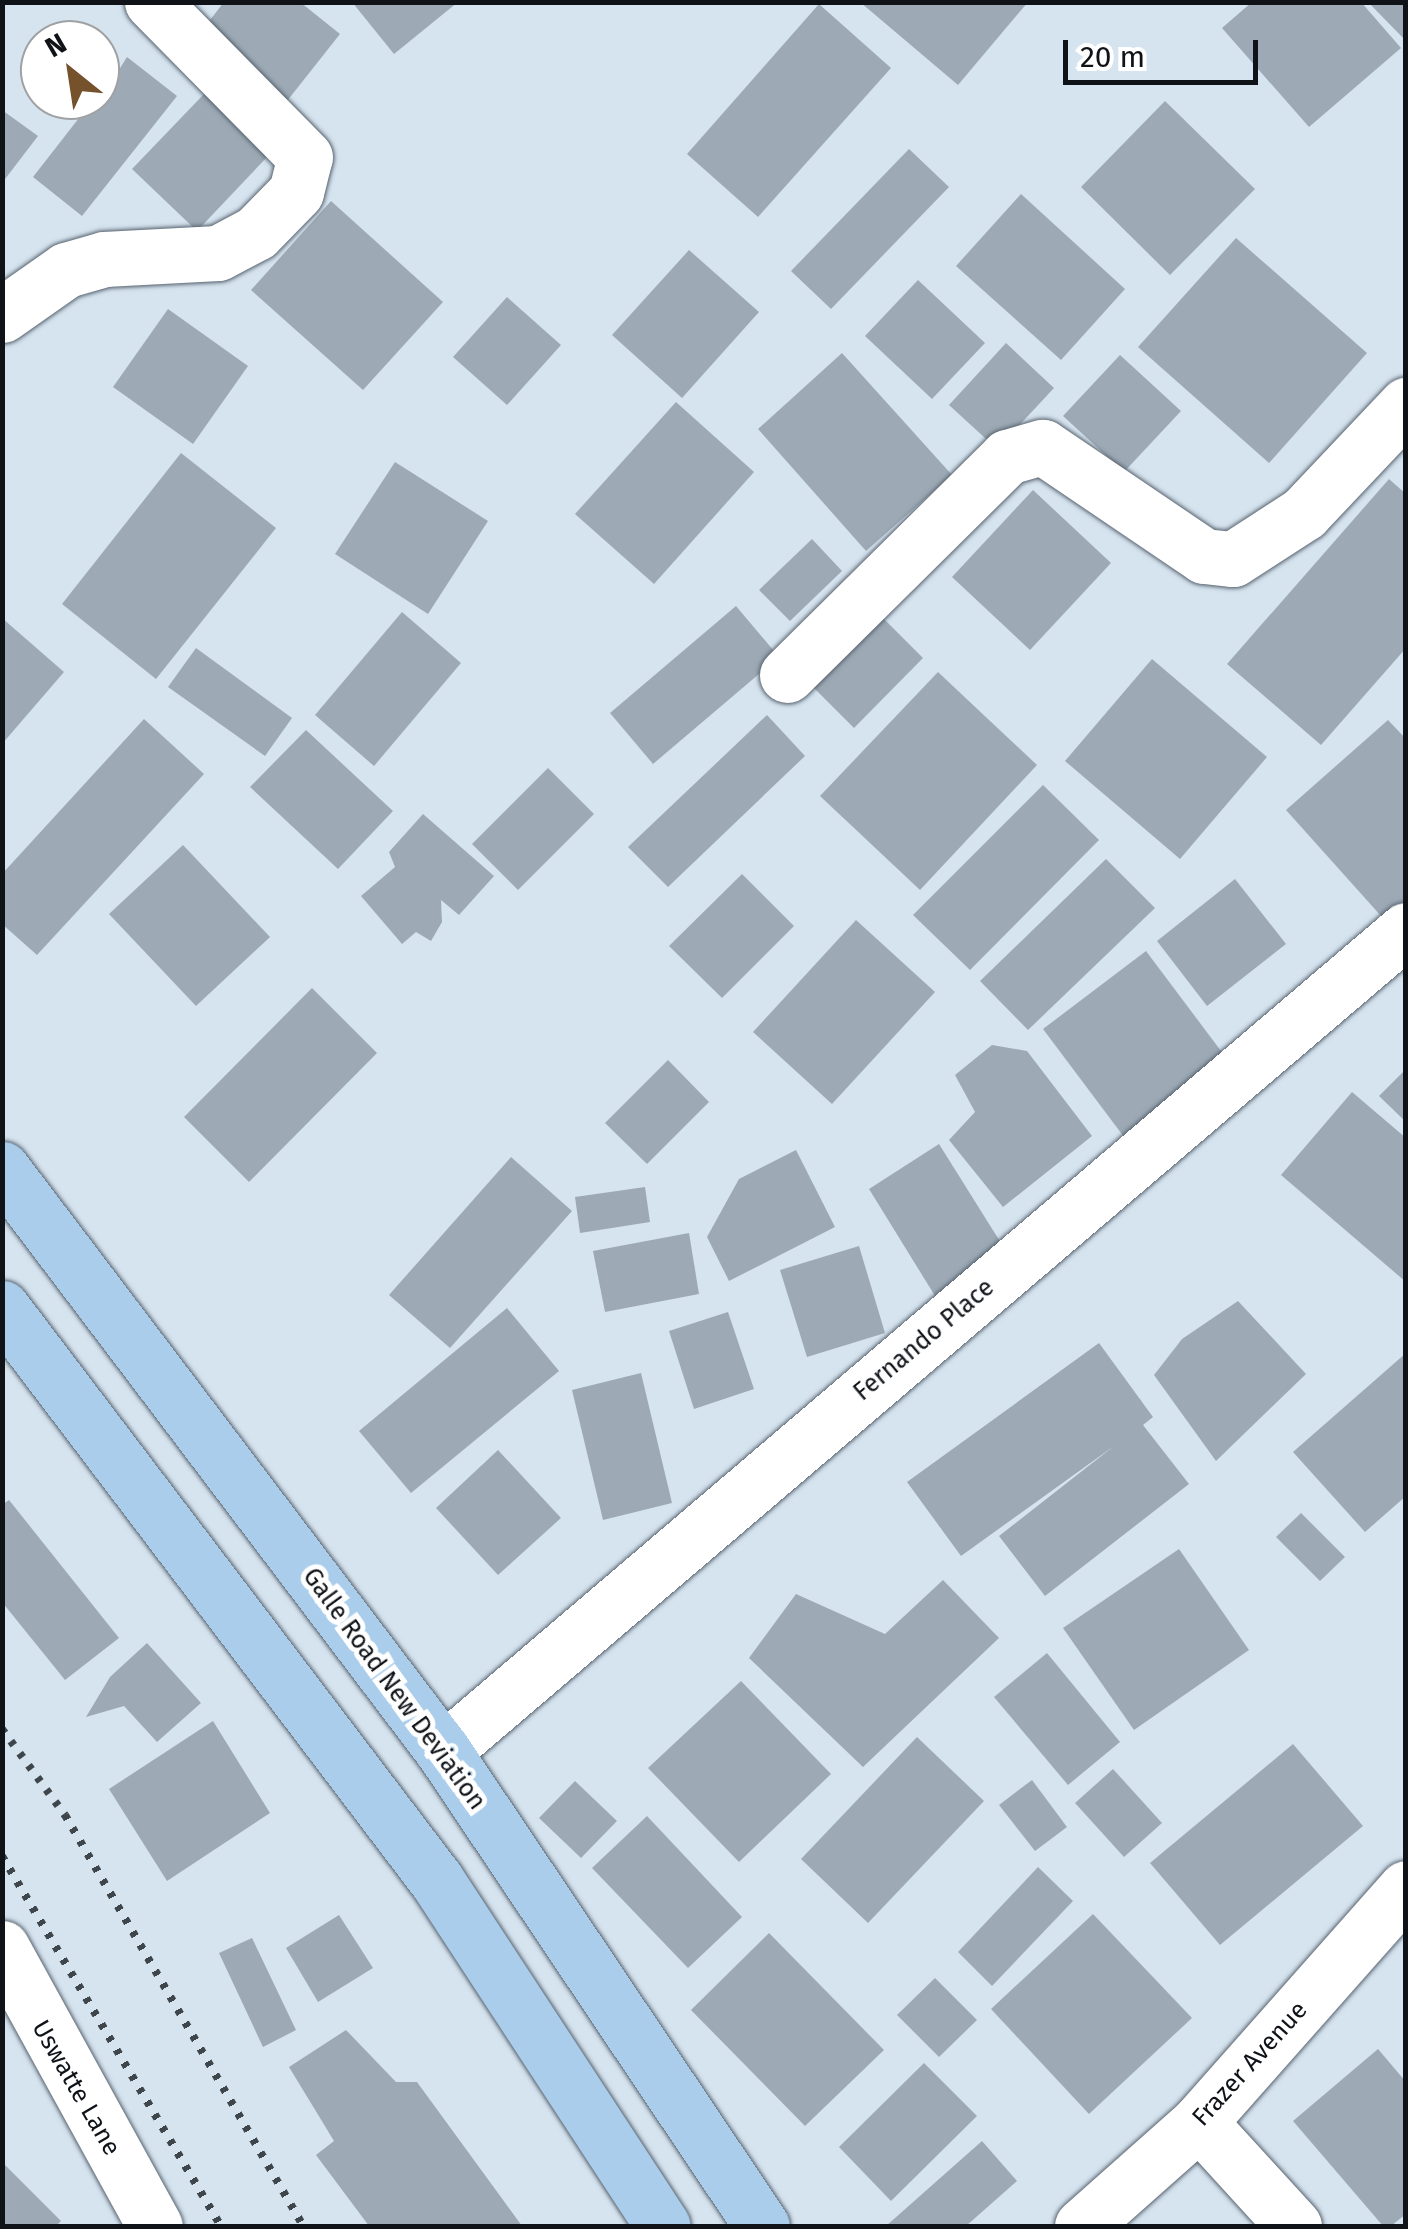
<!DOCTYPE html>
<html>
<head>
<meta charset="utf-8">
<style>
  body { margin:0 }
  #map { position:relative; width:1408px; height:2229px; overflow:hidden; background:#d6e4f0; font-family:"Fira Sans",sans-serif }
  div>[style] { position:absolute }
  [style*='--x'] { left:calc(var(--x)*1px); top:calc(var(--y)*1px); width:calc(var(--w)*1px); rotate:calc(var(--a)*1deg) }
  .building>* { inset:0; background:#9daab6 }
  .roads { filter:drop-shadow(0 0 2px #57636e) drop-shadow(0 0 2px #57636e) }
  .minor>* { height:55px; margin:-27.5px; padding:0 27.5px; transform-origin:27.5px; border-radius:27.5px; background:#fff }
  .major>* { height:55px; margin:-27.5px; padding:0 27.5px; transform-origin:27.5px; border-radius:27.5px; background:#aacdeb }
  .rail>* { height:8px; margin-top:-4px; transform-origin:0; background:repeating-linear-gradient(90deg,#3e454b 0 5px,transparent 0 15px) }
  span { translate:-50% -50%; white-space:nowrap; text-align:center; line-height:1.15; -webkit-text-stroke:10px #fff; paint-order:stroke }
  .street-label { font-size:25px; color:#0f1318 }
  .frame { position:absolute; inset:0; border:5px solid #0f1318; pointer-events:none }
  .north { position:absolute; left:20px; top:20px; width:100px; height:100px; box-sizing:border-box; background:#fff; border:2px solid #9fa1a3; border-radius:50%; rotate:330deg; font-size:28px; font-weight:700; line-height:40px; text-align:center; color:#0f1318 }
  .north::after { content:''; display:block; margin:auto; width:35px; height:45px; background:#76522c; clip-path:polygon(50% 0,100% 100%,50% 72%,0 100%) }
  .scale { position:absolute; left:1063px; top:40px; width:195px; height:45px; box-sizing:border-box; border:5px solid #0f1318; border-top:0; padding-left:12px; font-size:30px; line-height:35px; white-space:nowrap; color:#0f1318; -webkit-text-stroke:8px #fff; paint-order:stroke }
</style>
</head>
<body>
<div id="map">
  <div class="building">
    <div style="clip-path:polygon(224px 2px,300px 2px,340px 34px,287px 101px,200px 33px)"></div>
    <div style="clip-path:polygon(352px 2px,458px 2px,394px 54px)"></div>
    <div style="clip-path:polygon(860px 2px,1028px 2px,958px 85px)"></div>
    <div style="clip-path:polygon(1252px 2px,1361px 2px,1401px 48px,1309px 127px,1222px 28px)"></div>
    <div style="clip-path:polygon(1368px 2px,1406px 2px,1406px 41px)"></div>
    <div style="clip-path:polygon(819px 4px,891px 68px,758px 217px,687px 154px)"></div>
    <div style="clip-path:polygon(127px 57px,177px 96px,82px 216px,33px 177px,93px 100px,100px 100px)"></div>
    <div style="clip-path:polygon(204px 94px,269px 155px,197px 231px,132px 169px)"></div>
    <div style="clip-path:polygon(1165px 101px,1255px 189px,1170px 275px,1081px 187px)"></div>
    <div style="clip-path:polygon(2px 110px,38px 136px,2px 183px)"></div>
    <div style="clip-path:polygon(909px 149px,949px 187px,831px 309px,791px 271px)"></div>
    <div style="clip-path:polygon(1021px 194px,1125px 289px,1061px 360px,956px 266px)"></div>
    <div style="clip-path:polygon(331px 201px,443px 302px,363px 390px,251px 290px)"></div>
    <div style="clip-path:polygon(1236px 238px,1367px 353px,1269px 463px,1138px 347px)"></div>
    <div style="clip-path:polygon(689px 250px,759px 312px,682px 398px,612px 335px)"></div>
    <div style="clip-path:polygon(918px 280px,985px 343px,932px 399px,865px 336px)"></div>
    <div style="clip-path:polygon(507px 297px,561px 345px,507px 405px,453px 357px)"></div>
    <div style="clip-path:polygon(168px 309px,248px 366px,193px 444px,113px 387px)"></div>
    <div style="clip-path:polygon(1006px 343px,1054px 388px,997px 449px,949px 405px)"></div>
    <div style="clip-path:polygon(842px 353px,952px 475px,866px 551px,758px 429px)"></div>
    <div style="clip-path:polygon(1120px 355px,1181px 411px,1124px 472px,1063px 416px)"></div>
    <div style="clip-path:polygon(676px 402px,754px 472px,654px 584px,575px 514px)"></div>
    <div style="clip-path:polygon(181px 453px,276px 528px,156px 679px,62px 604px)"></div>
    <div style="clip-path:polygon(395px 462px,488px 521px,428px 614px,335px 554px)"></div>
    <div style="clip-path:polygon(1389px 479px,1406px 494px,1406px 648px,1321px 745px,1227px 664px)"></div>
    <div style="clip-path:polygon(1033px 490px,1111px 563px,1030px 650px,952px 577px)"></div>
    <div style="clip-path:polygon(812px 539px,842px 571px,790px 621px,759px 590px)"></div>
    <div style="clip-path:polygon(736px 606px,779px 657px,653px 764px,610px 713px)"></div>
    <div style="clip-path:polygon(876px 611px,923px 658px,854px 728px,806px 680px)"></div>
    <div style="clip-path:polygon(402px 612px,461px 663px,374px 766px,315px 715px)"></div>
    <div style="clip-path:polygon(2px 618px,64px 672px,2px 744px)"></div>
    <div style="clip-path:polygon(196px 648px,292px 718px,265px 756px,168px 687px)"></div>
    <div style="clip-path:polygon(1152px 659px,1267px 757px,1180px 859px,1065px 761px)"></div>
    <div style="clip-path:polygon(938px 672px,1037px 765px,920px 890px,820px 796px)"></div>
    <div style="clip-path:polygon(767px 715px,805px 756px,668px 887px,628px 847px)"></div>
    <div style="clip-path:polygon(144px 719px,204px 774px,37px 955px,2px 924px,2px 874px)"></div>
    <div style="clip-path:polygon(1388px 720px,1406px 739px,1406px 913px,1390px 926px,1286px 810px)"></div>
    <div style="clip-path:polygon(306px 730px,393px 811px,338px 869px,250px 787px)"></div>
    <div style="clip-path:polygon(548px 768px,594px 814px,518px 890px,472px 844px)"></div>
    <div style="clip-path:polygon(1043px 785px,1099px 840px,970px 970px,913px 915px)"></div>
    <div style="clip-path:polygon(423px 814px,494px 876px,459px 915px,441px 900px,442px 922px,431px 941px,416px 932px,402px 944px,361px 896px,395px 867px,389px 852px)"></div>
    <div style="clip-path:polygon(183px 845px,270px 937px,196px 1006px,109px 914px)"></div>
    <div style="clip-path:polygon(1106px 859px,1155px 908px,1028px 1030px,980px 981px)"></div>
    <div style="clip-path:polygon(742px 874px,794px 926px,722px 998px,669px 946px)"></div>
    <div style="clip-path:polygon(1235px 879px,1286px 944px,1207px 1006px,1157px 941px)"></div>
    <div style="clip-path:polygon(856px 920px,935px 992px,832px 1104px,753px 1032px)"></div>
    <div style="clip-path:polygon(1146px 951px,1227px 1059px,1124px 1137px,1043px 1029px)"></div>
    <div style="clip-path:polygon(312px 988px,377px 1053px,249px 1182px,184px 1117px)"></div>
    <div style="clip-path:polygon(992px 1045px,1027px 1051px,1092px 1136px,1003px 1207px,949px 1140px,975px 1112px,955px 1075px)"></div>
    <div style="clip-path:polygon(668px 1060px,709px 1102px,647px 1164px,605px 1123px)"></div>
    <div style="clip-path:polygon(1406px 1069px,1406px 1122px,1379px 1096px)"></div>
    <div style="clip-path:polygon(1352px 1092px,1406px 1138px,1406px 1282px,1281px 1175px)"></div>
    <div style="clip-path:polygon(939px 1144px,1011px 1259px,940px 1304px,869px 1189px)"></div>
    <div style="clip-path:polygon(796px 1150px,835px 1227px,729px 1281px,707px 1237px,739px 1179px)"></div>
    <div style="clip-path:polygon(511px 1157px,572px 1211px,450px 1348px,389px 1295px)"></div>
    <div style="clip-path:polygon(645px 1187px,650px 1222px,580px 1233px,575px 1197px)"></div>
    <div style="clip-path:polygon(689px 1233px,699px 1294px,605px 1312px,593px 1251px)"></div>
    <div style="clip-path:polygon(859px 1246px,885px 1333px,807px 1357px,780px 1270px)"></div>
    <div style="clip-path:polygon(1238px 1301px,1306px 1374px,1216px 1461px,1154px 1375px,1182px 1339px)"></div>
    <div style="clip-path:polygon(507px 1308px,559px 1371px,411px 1493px,359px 1431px)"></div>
    <div style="clip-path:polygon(728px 1312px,754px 1389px,694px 1409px,669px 1331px)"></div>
    <div style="clip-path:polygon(1099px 1343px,1153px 1417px,1143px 1425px,1189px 1484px,1045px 1596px,999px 1536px,1114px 1446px,961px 1556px,907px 1482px)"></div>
    <div style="clip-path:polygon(1406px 1353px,1406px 1496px,1365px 1532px,1293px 1452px)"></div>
    <div style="clip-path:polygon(641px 1373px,672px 1503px,603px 1520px,572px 1390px)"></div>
    <div style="clip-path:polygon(498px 1450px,561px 1518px,498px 1575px,436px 1508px)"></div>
    <div style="clip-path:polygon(9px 1500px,119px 1638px,65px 1680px,2px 1602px,2px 1505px)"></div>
    <div style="clip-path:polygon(1301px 1513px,1345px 1557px,1320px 1581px,1276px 1537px)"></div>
    <div style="clip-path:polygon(1179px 1549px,1249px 1650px,1134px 1730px,1063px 1628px)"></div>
    <div style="clip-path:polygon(943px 1580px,999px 1638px,863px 1767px,749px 1658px,796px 1594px,885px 1634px)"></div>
    <div style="clip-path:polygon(147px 1643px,201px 1703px,157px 1742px,124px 1706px,86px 1717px,110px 1677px)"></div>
    <div style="clip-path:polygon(1047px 1653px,1120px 1742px,1068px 1785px,994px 1697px)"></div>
    <div style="clip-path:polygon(741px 1681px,831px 1774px,739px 1862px,648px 1768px)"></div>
    <div style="clip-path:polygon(213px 1721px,270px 1813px,167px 1881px,109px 1789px)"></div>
    <div style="clip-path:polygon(917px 1737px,984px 1801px,868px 1923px,801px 1859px)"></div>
    <div style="clip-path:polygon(1293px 1744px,1363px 1826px,1220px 1945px,1150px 1863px)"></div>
    <div style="clip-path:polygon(1113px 1769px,1162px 1823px,1124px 1857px,1075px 1803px)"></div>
    <div style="clip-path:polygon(1032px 1780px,1067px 1827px,1035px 1851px,999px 1805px)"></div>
    <div style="clip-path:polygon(575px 1781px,617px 1821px,581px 1858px,539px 1818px)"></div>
    <div style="clip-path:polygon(647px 1816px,742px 1917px,688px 1968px,592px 1868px)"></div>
    <div style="clip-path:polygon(1038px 1867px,1073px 1901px,992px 1986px,958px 1952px)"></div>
    <div style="clip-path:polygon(1093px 1914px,1192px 2018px,1089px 2114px,991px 2009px)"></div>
    <div style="clip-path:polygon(339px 1915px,373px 1968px,318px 2002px,286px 1948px)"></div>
    <div style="clip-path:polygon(769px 1933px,884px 2050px,805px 2126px,691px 2010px)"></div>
    <div style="clip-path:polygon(252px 1938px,296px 2030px,263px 2047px,219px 1953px)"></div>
    <div style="clip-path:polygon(935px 1978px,977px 2020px,939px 2057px,897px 2015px)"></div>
    <div style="clip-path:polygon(346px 2030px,396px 2082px,417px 2082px,522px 2226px,369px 2226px,316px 2155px,334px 2141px,289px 2067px)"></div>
    <div style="clip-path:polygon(1378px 2049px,1406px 2082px,1406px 2214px,1391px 2226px,1383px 2226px,1293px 2121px)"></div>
    <div style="clip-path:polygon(924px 2063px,977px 2116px,891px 2201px,839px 2147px)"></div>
    <div style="clip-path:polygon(982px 2141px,1017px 2181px,966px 2226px,886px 2226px)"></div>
    <div style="clip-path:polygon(2px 2162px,61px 2221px,56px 2226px,2px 2226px)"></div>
  </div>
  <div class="roads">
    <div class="minor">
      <div style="--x:2;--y:315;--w:78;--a:-35.1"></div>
      <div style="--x:66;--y:270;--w:40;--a:-16"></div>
      <div style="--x:104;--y:259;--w:114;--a:-3"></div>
      <div style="--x:218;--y:253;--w:43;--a:-27.8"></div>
      <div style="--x:256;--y:233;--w:57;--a:-45.7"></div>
      <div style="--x:296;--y:192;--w:36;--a:-76"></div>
      <div style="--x:305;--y:157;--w:218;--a:-134.6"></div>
      <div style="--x:787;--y:675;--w:310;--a:-44.7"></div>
      <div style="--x:1007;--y:457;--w:37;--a:-16"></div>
      <div style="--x:1043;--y:447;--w:194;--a:34.1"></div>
      <div style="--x:1204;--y:556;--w:29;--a:6"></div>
      <div style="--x:1233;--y:559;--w:85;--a:-32.9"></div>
      <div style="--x:1304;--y:513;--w:149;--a:-46.6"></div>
      <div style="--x:443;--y:1751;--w:1265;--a:-40.45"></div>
      <div style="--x:2;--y:1948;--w:317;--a:61.2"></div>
      <div style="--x:1199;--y:2122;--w:141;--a:47.6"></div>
      <div style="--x:1082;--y:2226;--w:157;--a:-41.6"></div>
      <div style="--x:1199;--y:2122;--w:312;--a:-48.5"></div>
    </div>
    <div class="major">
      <div style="--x:2;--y:1169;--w:730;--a:52.85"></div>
      <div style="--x:443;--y:1751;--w:572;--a:56.12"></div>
      <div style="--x:2;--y:1308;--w:719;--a:52.8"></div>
      <div style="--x:437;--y:1881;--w:412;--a:56.8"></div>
    </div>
  </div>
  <div class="rail">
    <div style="--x:2;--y:1729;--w:107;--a:53.8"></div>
    <div style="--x:65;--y:1815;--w:475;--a:59.9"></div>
    <div style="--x:2;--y:1856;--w:430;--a:59.4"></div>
  </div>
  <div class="street-label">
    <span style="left:924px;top:1340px;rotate:-40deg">Fernando Place</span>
    <span style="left:394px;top:1689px;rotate:54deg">Galle Road New Deviation</span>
    <span style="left:1250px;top:2064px;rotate:-48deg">Frazer Avenue</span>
    <span style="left:76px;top:2088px;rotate:60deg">Uswatte Lane</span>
  </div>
  <div class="frame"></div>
  <div class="north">N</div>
  <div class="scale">20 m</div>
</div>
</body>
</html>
